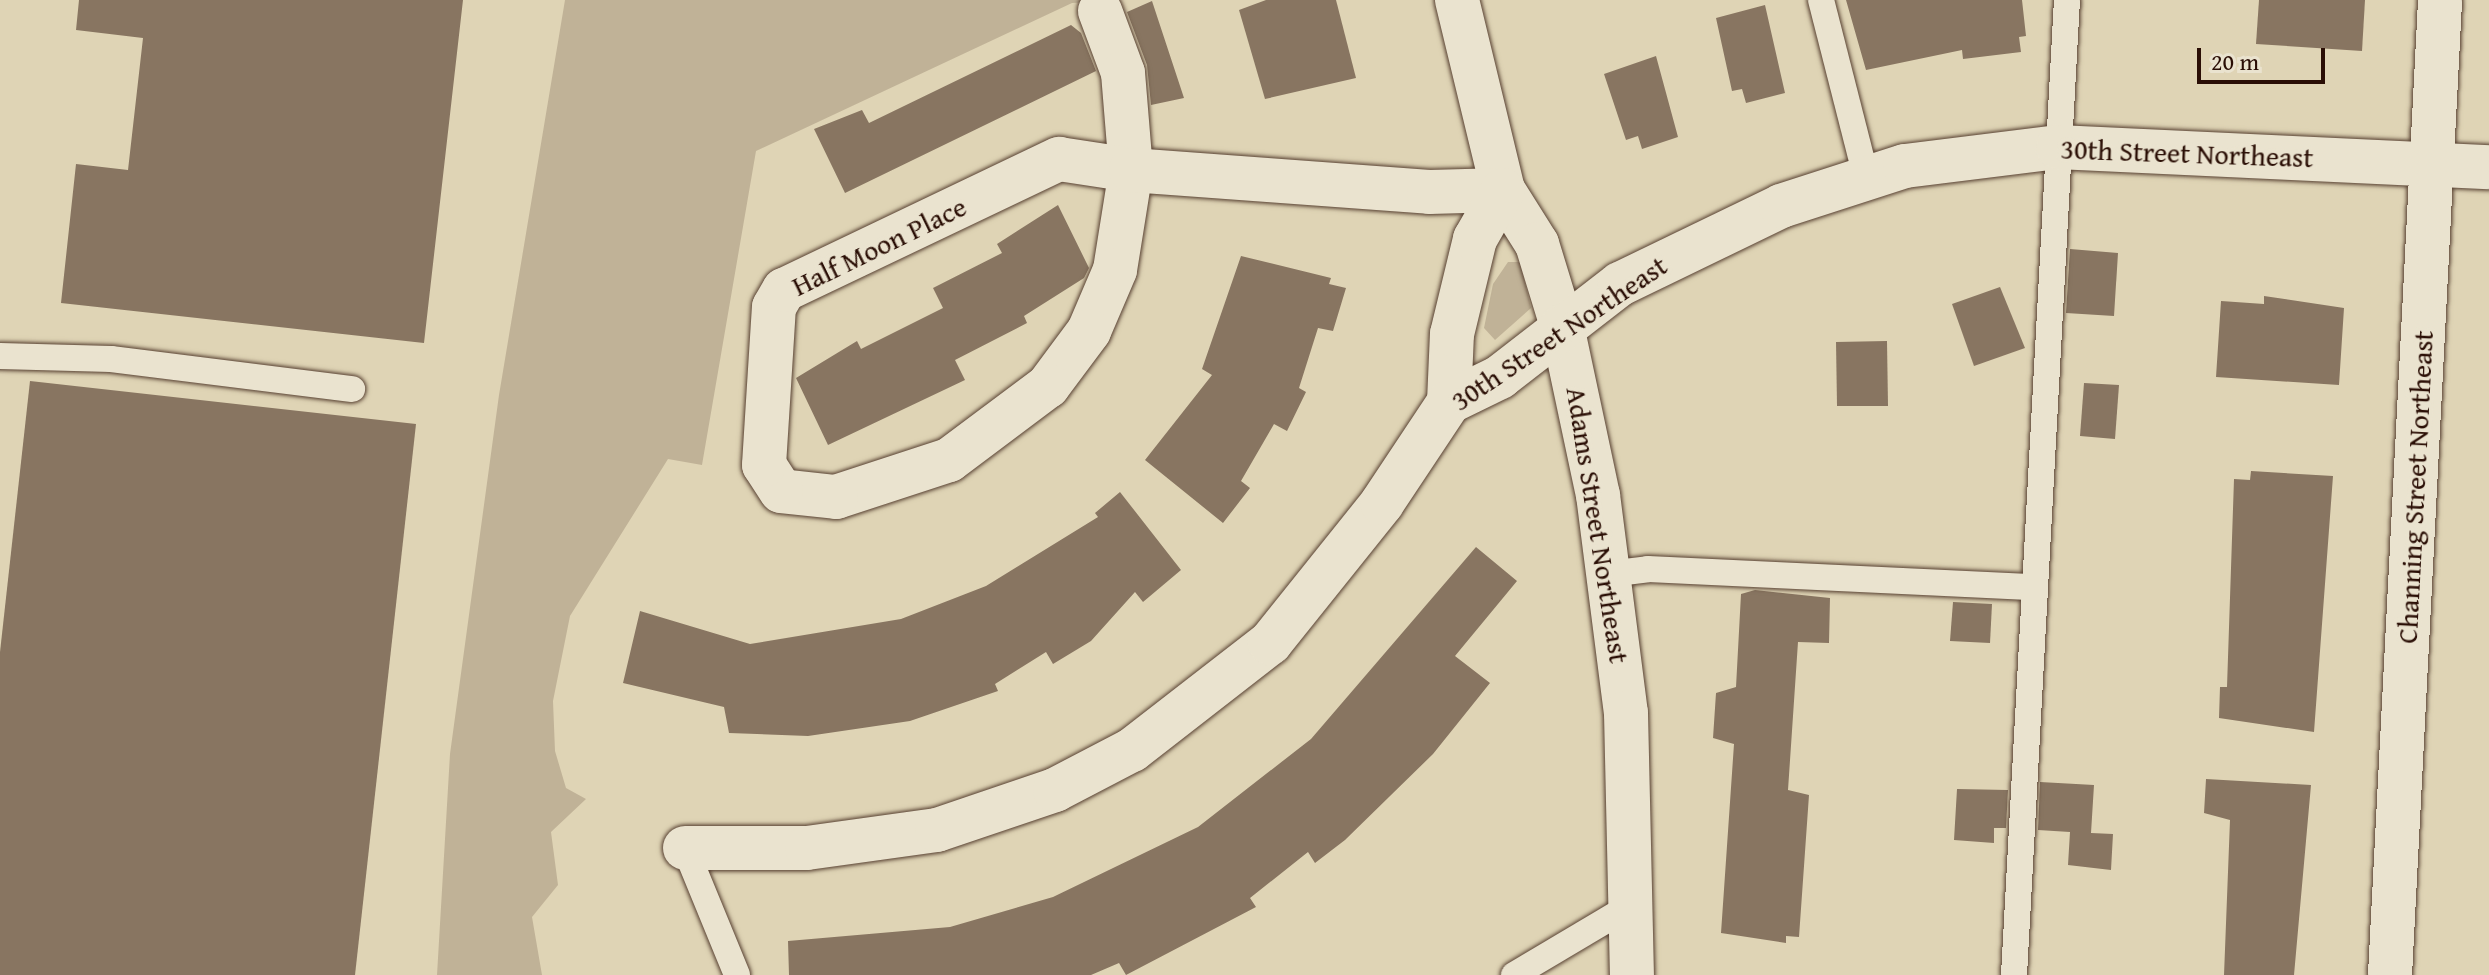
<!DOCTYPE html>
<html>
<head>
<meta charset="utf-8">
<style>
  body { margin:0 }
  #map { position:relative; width:2489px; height:975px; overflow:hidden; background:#dfd4b5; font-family:"Gentium Book Plus",serif }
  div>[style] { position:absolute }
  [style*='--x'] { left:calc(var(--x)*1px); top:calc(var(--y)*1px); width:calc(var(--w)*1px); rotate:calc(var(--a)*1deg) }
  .green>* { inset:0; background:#c0b297 }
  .building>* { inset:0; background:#887561 }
  .roads { filter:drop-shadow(0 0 2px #574031) drop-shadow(0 0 2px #574031) }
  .lane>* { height:26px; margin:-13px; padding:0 13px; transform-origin:13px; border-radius:13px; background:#eae3cf }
  .street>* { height:44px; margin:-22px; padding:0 22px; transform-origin:22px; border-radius:22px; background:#eae3cf }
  span { translate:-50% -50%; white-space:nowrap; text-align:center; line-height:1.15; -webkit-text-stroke:8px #eae3cf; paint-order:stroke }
  .street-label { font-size:28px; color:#2a0e05 }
  .scale { position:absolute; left:2197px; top:48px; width:128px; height:36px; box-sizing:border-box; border:4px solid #2a0e05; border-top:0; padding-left:10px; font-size:24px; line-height:28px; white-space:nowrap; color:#2a0e05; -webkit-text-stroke:6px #eae3cf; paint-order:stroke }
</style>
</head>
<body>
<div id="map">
  <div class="green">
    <div style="clip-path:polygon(565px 0,1120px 0,1072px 3px,756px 151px,702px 465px,668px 459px,570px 616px,553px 701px,555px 751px,566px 788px,586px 799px,551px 832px,558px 885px,532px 917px,542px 975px,437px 975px,450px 754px,499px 395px)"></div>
    <div style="clip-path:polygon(1508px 262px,1520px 262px,1531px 308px,1495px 340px,1484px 328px,1493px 284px)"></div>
  </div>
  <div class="building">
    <div style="clip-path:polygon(79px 0,463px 0,424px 343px,61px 303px,76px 164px,128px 170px,143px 38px,76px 30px)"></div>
    <div style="clip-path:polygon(1266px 0,1336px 0,1356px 78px,1265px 99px,1239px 10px)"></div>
    <div style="clip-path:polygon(1846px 0,2022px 0,2026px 36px,2019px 37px,2021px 52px,1963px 59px,1962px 50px,1866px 70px)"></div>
    <div style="clip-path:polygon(2259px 0,2365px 0,2362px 51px,2256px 44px)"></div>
    <div style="clip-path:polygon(1152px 1px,1184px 98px,1151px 105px,1147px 65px,1127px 12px)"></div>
    <div style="clip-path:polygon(1765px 5px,1785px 93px,1746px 103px,1742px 89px,1732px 91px,1716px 18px)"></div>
    <div style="clip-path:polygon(1071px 25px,1081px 33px,1096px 71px,845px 193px,814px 129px,862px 110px,869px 123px)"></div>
    <div style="clip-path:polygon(1656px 56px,1678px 137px,1642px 149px,1638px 136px,1626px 140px,1604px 74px)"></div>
    <div style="clip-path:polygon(1058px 205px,1089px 268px,1084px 278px,1024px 316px,1027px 323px,955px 360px,965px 380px,828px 445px,796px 378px,857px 341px,861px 349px,943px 308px,933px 288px,1002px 253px,997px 244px)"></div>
    <div style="clip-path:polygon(2070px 249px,2118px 253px,2114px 316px,2066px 313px)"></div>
    <div style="clip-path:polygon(1241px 256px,1331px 278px,1329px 284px,1346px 288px,1333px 331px,1318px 328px,1299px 388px,1306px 392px,1287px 431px,1274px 424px,1241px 481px,1250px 488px,1223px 523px,1145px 460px,1212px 375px,1202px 369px)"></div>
    <div style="clip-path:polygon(2000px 287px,2025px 348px,1974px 366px,1952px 304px)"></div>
    <div style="clip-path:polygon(2264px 296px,2344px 308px,2339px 385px,2216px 377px,2221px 301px,2264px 304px)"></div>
    <div style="clip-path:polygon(1887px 341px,1888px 406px,1837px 406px,1836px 342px)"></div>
    <div style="clip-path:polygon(30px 381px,416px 424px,355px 975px,0 975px,0 652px)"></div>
    <div style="clip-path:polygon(2084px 383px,2119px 385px,2115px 439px,2080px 436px)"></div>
    <div style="clip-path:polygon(2251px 471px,2333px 476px,2314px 732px,2219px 718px,2220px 687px,2227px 687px,2234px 479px,2250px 480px)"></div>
    <div style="clip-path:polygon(1120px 492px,1181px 570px,1143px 602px,1135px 592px,1091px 641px,1053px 664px,1046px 652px,995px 684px,998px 691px,910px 721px,808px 736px,729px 733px,724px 707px,623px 683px,640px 611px,750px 644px,901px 619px,986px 586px,1098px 517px,1095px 513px)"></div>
    <div style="clip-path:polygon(1476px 547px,1517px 581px,1455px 656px,1490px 683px,1433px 754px,1345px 840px,1315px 863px,1308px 852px,1250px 898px,1256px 907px,1126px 975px,1119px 963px,1091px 975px,789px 975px,788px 941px,950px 927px,1053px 897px,1198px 827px,1311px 739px)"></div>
    <div style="clip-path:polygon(1755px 590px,1830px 598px,1829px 643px,1798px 642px,1788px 790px,1809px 795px,1799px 937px,1786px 936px,1786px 943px,1721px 933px,1734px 744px,1713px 738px,1716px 693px,1736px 687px,1741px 594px)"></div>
    <div style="clip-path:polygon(1953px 602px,1992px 604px,1990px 643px,1950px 641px)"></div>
    <div style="clip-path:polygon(2206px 779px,2311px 785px,2294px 975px,2224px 975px,2230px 820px,2204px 813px)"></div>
    <div style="clip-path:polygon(2040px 782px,2094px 785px,2091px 833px,2113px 834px,2111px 870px,2068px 865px,2070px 832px,2038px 830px)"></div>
    <div style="clip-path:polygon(1957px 789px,2008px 790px,2006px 828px,1994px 828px,1994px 843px,1954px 840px)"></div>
  </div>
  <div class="roads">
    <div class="lane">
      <div style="--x:1821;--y:0;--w:182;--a:75.7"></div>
      <div style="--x:0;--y:356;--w:111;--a:1.5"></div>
      <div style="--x:111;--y:359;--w:243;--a:7.1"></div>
      <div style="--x:1609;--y:574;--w:39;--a:-7"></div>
      <div style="--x:1648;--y:569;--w:387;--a:2.7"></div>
      <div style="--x:685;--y:848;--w:137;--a:67.7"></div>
      <div style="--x:1514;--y:975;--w:137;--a:-30.7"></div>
      <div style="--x:2014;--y:975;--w:976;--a:-86.89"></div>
    </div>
    <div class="street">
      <div style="--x:1457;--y:0;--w:195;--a:76.4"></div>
      <div style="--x:1503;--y:190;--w:64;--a:57.8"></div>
      <div style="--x:1537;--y:244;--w:86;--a:73"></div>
      <div style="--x:1562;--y:326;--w:173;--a:78"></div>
      <div style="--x:1598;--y:495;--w:220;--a:82.7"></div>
      <div style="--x:1626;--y:713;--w:262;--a:88.7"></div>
      <div style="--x:1100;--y:11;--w:66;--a:69.6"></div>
      <div style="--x:1123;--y:73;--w:97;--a:85.3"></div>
      <div style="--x:1131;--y:170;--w:101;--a:99.1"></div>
      <div style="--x:1115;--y:270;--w:66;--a:113.1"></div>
      <div style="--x:1089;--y:331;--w:69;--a:126.7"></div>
      <div style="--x:1048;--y:386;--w:124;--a:143.2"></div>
      <div style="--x:949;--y:460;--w:119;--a:161.9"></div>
      <div style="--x:836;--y:497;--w:55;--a:-173.8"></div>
      <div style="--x:781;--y:491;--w:31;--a:-123"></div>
      <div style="--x:764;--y:465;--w:158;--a:-86.4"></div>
      <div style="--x:774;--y:307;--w:20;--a:-60"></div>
      <div style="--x:784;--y:290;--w:305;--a:-25.5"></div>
      <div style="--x:1059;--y:159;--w:73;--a:8.7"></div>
      <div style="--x:1131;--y:170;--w:299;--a:4.2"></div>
      <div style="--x:1429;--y:192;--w:74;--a:-1.5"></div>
      <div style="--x:1449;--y:402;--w:68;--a:-87.5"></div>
      <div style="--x:1452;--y:334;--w:98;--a:-76.4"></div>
      <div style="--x:1475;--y:239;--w:56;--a:-60.3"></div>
      <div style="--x:685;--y:848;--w:122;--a:0"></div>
      <div style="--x:807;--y:848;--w:131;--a:-7.9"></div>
      <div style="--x:937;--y:830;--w:125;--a:-18.7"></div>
      <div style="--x:1055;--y:790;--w:87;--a:-27.5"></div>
      <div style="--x:1132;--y:750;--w:175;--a:-37.8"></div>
      <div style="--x:1270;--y:643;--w:179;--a:-51.3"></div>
      <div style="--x:1382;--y:503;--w:121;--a:-56.4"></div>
      <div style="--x:1449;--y:402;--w:57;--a:-26.1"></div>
      <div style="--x:1500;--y:377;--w:152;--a:-37.8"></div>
      <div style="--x:1620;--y:284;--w:179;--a:-25.8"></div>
      <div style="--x:1781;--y:206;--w:130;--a:-17.9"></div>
      <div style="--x:1905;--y:166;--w:154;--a:-7.1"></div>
      <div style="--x:2058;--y:147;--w:431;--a:2.7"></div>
      <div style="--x:2390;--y:975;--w:976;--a:-87.06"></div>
    </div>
  </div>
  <div class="street-label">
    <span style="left:2187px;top:153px;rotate:2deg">30th Street Northeast</span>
    <span style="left:879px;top:246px;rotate:-26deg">Half Moon Place</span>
    <span style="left:1559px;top:333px;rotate:-34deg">30th Street Northeast</span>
    <span style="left:2415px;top:487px;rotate:-87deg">Channing Street Northeast</span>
    <span style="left:1598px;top:525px;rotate:81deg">Adams Street Northeast</span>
  </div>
  <div class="scale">20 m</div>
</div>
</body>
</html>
